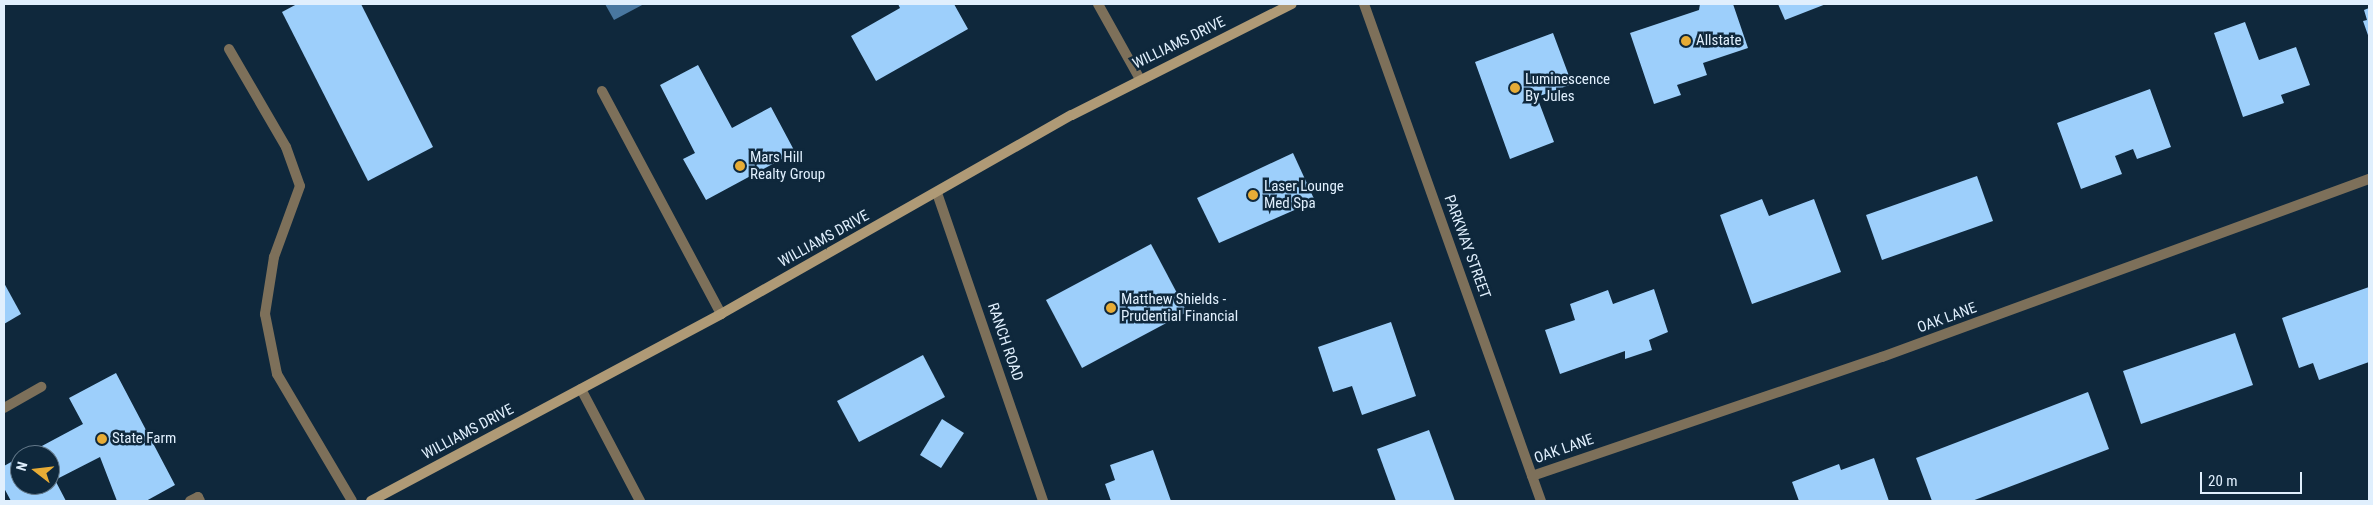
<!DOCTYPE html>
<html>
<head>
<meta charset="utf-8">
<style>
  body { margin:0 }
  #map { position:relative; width:2373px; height:505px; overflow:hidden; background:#0f283c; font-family:"Roboto Condensed",sans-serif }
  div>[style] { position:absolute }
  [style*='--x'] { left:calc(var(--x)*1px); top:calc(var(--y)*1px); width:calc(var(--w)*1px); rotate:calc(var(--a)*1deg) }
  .water>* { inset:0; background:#4977a0 }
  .building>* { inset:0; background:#9dcffb }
  .lane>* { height:10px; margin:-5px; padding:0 5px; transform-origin:5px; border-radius:5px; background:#7d705a }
  .street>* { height:10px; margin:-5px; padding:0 5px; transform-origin:5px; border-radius:5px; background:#7d705a }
  .secondary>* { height:10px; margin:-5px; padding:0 5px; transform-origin:5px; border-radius:5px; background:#af9a76 }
  .dots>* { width:14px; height:14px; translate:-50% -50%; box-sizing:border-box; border:2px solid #0f283c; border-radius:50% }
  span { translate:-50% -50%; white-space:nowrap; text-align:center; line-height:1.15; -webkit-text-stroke:5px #0f283c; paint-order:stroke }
  .poi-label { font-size:15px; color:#e0effd }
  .left { translate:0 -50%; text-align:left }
  .street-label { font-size:15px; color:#e0effd }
  .frame { position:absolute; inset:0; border:5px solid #e0effd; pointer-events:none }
  .north { position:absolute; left:10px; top:445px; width:50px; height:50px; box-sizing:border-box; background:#0f283c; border:1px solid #637889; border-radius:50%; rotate:286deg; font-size:14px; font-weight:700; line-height:20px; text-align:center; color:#e0effd }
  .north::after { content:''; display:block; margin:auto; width:18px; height:22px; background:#e7ac36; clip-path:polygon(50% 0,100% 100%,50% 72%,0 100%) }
  .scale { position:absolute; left:2200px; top:472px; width:102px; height:22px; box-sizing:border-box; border:2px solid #e0effd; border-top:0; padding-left:6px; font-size:15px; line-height:18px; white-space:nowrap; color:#e0effd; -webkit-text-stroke:4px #0f283c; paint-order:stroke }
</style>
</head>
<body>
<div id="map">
  <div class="water">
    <div style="clip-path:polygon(605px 4px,644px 4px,614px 20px)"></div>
  </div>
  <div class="building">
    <div style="clip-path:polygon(297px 4px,361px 4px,433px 147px,368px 181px,282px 12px)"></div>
    <div style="clip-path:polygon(898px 4px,954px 4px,968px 29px,876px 81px,851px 36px,900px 8px)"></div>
    <div style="clip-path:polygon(1700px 4px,1733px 4px,1748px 48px,1703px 63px,1707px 75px,1677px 85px,1681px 95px,1654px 104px,1630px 33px,1699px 10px)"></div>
    <div style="clip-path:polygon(1778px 4px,1826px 4px,1785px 20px)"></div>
    <div style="clip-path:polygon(2369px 8px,2369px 38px,2363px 21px,2367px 20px,2364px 10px)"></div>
    <div style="clip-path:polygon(2245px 22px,2259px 60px,2296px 47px,2310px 85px,2281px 95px,2284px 103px,2243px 117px,2214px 33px)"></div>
    <div style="clip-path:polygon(1553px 33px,1572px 84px,1537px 97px,1554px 142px,1510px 159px,1475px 62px)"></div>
    <div style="clip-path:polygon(698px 65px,732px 128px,771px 107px,795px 152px,706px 200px,683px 159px,695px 153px,660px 85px)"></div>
    <div style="clip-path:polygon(2150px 89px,2171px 147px,2137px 159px,2133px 149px,2115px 156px,2122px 174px,2081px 189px,2057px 123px)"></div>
    <div style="clip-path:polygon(1293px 153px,1315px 201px,1219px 243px,1197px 198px)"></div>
    <div style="clip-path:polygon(1977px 176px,1993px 221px,1882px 260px,1866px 215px)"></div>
    <div style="clip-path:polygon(1762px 199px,1769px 216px,1814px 199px,1841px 272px,1752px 304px,1720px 215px)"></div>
    <div style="clip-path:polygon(1151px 244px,1187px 312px,1082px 368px,1046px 300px)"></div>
    <div style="clip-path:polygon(4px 283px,21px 314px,4px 324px)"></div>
    <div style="clip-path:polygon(2369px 287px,2369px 362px,2319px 380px,2313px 363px,2299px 368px,2282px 318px)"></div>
    <div style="clip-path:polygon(1654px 289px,1668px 332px,1649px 340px,1652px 350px,1625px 359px,1625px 351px,1560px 374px,1545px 330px,1575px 320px,1570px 304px,1608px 290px,1613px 304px)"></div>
    <div style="clip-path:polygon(1391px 322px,1416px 396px,1362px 415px,1352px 386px,1333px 392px,1318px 347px)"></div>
    <div style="clip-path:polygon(2235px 333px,2253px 385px,2141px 424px,2123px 371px)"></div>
    <div style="clip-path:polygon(923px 355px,945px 397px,859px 442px,837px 401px)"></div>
    <div style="clip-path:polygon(116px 373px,175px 485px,146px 501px,117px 501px,100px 457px,55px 480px,66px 501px,11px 501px,4px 488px,4px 466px,20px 457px,20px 485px,50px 485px,50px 455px,25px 455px,83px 424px,69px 398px)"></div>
    <div style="clip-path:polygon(2088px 392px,2109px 449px,1972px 501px,1932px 501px,1916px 458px)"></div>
    <div style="clip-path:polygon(942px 419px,964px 433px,941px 468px,920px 455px)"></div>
    <div style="clip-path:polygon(1429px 430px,1455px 501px,1396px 501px,1377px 449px)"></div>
    <div style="clip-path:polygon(1153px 450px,1171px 501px,1111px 501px,1105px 484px,1115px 480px,1110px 465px)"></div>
    <div style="clip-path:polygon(1874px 458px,1889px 501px,1799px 501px,1792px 482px,1839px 464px,1841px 470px)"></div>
  </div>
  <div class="lane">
    <div style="--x:1098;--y:4;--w:86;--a:60.8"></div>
    <div style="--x:229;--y:49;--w:113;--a:59.8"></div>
    <div style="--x:286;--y:147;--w:41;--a:70.3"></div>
    <div style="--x:300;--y:186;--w:76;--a:110.1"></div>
    <div style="--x:274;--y:257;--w:58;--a:99"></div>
    <div style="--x:265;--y:314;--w:61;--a:78.7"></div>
    <div style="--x:277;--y:374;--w:147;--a:59.4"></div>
    <div style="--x:602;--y:91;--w:253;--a:61.9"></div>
    <div style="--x:581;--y:389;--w:127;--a:62.2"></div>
    <div style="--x:4;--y:408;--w:43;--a:-29.6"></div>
    <div style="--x:190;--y:501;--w:9;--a:-27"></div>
    <div style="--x:198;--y:497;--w:4;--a:63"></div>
  </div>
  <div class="street">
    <div style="--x:1364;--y:4;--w:528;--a:70.4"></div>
    <div style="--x:937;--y:193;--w:326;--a:71"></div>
    <div style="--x:1532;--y:476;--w:370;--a:-18.8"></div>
    <div style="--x:1882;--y:357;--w:519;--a:-20.08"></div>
  </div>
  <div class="secondary">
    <div style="--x:371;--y:501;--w:397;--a:-28.1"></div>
    <div style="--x:721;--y:314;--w:403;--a:-29.6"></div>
    <div style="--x:1072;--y:115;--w:246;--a:-26.8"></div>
  </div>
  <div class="dots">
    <div style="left:1686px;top:41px;background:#e7ac36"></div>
    <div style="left:1515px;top:88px;background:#e7ac36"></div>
    <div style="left:740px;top:166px;background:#e7ac36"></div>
    <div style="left:1253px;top:195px;background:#e7ac36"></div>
    <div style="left:1111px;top:308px;background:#e7ac36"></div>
    <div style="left:102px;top:439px;background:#e7ac36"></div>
  </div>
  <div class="poi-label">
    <span class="left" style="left:1696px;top:41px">Allstate</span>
    <span class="left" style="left:1525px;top:88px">Luminescence<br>By Jules</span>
    <span class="left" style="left:750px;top:166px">Mars Hill<br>Realty Group</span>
    <span class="left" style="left:1264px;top:195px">Laser Lounge<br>Med Spa</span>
    <span class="left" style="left:1121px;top:308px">Matthew Shields -<br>Prudential Financial</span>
    <span class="left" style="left:112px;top:439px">State Farm</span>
  </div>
  <div class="street-label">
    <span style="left:1179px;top:43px;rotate:-26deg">WILLIAMS DRIVE</span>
    <span style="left:824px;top:239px;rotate:-29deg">WILLIAMS DRIVE</span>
    <span style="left:1467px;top:247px;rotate:70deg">PARKWAY STREET</span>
    <span style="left:1947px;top:318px;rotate:-20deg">OAK LANE</span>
    <span style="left:1005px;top:342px;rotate:71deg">RANCH ROAD</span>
    <span style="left:468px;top:432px;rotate:-28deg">WILLIAMS DRIVE</span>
    <span style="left:1564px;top:449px;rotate:-19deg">OAK LANE</span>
  </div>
  <div class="frame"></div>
  <div class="north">N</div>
  <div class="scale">20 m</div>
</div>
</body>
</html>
